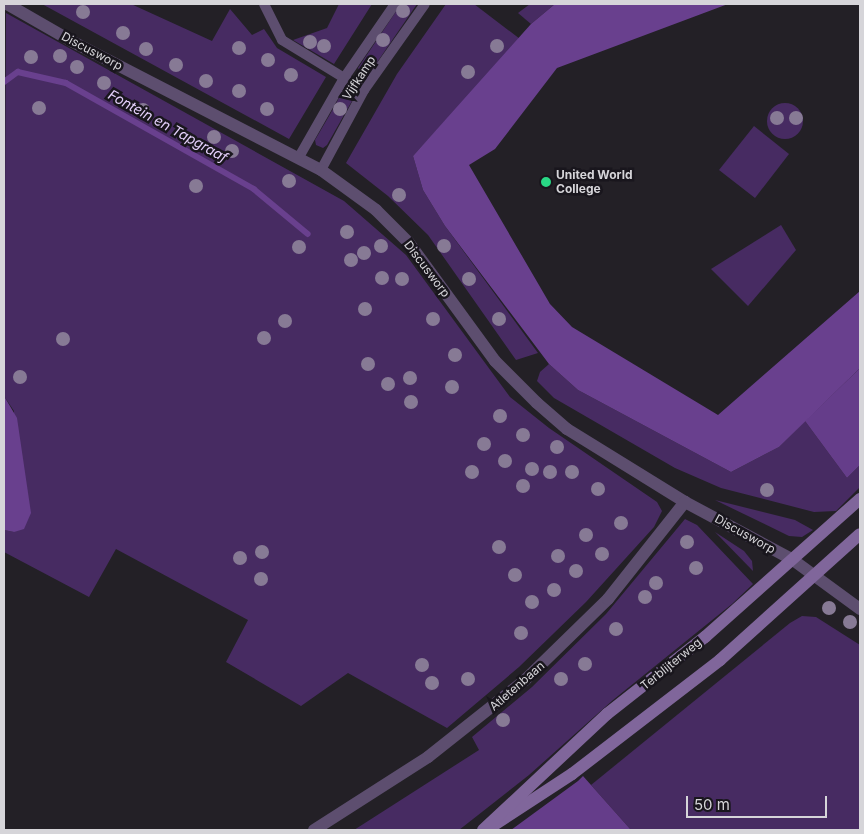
<!DOCTYPE html>
<html>
<head>
<meta charset="utf-8">
<style>
  body { margin:0 }
  #map { position:relative; width:864px; height:834px; overflow:hidden; background:#232026; font-family:Inter,sans-serif }
  div>[style] { position:absolute }
  [style*='--x'] { left:calc(var(--x)*1px); top:calc(var(--y)*1px); width:calc(var(--w)*1px); rotate:calc(var(--a)*1deg) }
  .green>* { inset:0; background:#472b62 }
  .round { border-radius:50% }
  .forest>* { inset:0; background:#653d8a }
  .water>* { inset:0; background:#69408e }
  .stream>* { height:5.5px; margin:-2.75px; padding:0 2.75px; transform-origin:2.75px; border-radius:2.75px; background:#69408e }
  .service>* { height:10px; margin:-5px; padding:0 5px; transform-origin:5px; border-radius:5px; background:#5d4e6f }
  .minor>* { height:12px; margin:-6px; padding:0 6px; transform-origin:6px; border-radius:6px; background:#5d4e6f }
  .tertiary>* { height:12px; margin:-6px; padding:0 6px; transform-origin:6px; border-radius:6px; background:#5d4e6f }
  .secondary>* { height:12px; margin:-6px; padding:0 6px; transform-origin:6px; border-radius:6px; background:#80669b }
  .trees>* { width:14px; height:14px; margin:-7px; border-radius:50%; background:#877a95 }
  .dots>* { width:14px; height:14px; translate:-50% -50%; box-sizing:border-box; border:2px solid #19161d; border-radius:50% }
  span { translate:-50% -50%; white-space:nowrap; text-align:center; line-height:1.15; -webkit-text-stroke:5px #19161d; paint-order:stroke }
  .street-label { font-size:12px; color:#d6d5d9 }
  .poi-label { font-size:12px; color:#d6d5d9; font-weight:700 }
  .left { translate:0 -50%; text-align:left }
  .water-label { font-size:14px; color:#e4d0fb; font-style:italic }
  .frame { position:absolute; inset:0; border:5px solid #d6d5d9; pointer-events:none }
  .scale { position:absolute; left:686px; top:796px; width:141px; height:22px; box-sizing:border-box; border:2px solid #d6d5d9; border-top:0; padding-left:6px; font-size:15px; line-height:18px; white-space:nowrap; color:#d6d5d9; -webkit-text-stroke:4px #19161d; paint-order:stroke }
</style>
</head>
<body>
<div id="map">
  <div class="green">
    <div style="clip-path:polygon(42px 4px,131px 4px,212px 41px,230px 9px,252px 35px,264px 29px,277px 48px,326px 77px,289px 139px)"></div>
    <div style="clip-path:polygon(339px 4px,372px 4px,334px 64px,293px 40px,327px 28px)"></div>
    <div style="clip-path:polygon(401px 4px,417px 4px,367px 77px,362px 77px,358px 68px)"></div>
    <div style="clip-path:polygon(446px 4px,474px 4px,520px 39px,413px 156px,423px 190px,445px 226px,538px 353px,516px 360px,428px 235px,388px 196px,346px 163px,397px 74px)"></div>
    <div style="clip-path:polygon(530px 4px,555px 4px,531px 24px,518px 13px)"></div>
    <div style="clip-path:polygon(6px 13px,344px 201px,406px 255px,510px 397px,549px 428px,657px 502px,662px 511px,654px 527px,586px 602px,519px 667px,447px 728px,348px 673px,301px 706px,226px 662px,248px 620px,116px 549px,89px 597px,4px 552px,4px 530px,14px 532px,14px 411px,4px 396px)"></div>
    <div style="clip-path:polygon(345px 94px,352px 101px,327px 145px,323px 148px,316px 145px,315px 140px,329px 116px,340px 96px)"></div>
    <div class="round" style="left:767px;top:103px;width:36px;height:36px"></div>
    <div style="clip-path:polygon(754px 126px,789px 154px,755px 198px,719px 170px)"></div>
    <div style="clip-path:polygon(781px 225px,796px 250px,748px 306px,711px 269px)"></div>
    <div style="clip-path:polygon(549px 364px,578px 390px,731px 472px,779px 447px,805px 421px,847px 478px,860px 465px,860px 487px,836px 511px,814px 512px,721px 488px,675px 468px,554px 398px,537px 381px,540px 372px)"></div>
    <div style="clip-path:polygon(715px 500px,795px 520px,813px 530px,802px 537px,789px 536px)"></div>
    <div style="clip-path:polygon(685px 519px,697px 525px,753px 584px,732px 604px,613px 700px,529px 775px,459px 830px,354px 830px,479px 750px,472px 737px,532px 687px,606px 614px)"></div>
    <div style="clip-path:polygon(715px 532px,744px 551px,752px 561px,753px 571px)"></div>
    <div style="clip-path:polygon(802px 616px,816px 617px,860px 645px,860px 830px,631px 830px,591px 785px,790px 623px)"></div>
  </div>
  <div class="forest">
    <div style="clip-path:polygon(860px 368px,860px 465px,847px 478px,805px 421px)"></div>
    <div style="clip-path:polygon(583px 776px,631px 830px,511px 830px,578px 781px)"></div>
  </div>
  <div class="water">
    <div style="clip-path:polygon(555px 4px,728px 4px,557px 68px,495px 149px,469px 165px,550px 304px,572px 327px,718px 415px,860px 291px,860px 368px,779px 447px,731px 472px,578px 390px,549px 364px,445px 226px,423px 190px,413px 156px,531px 24px)"></div>
    <div style="clip-path:polygon(4px 396px,17px 418px,31px 513px,24px 529px,14px 532px,4px 530px)"></div>
  </div>
  <div class="stream">
    <div style="--x:4;--y:82;--w:17;--a:-36"></div>
    <div style="--x:18;--y:72;--w:49;--a:12.9"></div>
    <div style="--x:66;--y:83;--w:216;--a:29.4"></div>
    <div style="--x:254;--y:189;--w:70;--a:39.8"></div>
  </div>
  <div class="service">
    <div style="--x:264;--y:4;--w:40;--a:63.4"></div>
    <div style="--x:282;--y:40;--w:96;--a:31.4"></div>
    <div style="--x:299;--y:157;--w:91;--a:-60.3"></div>
    <div style="--x:344;--y:78;--w:90;--a:-55.4"></div>
    <div style="--x:321;--y:170;--w:91;--a:-61.7"></div>
    <div style="--x:364;--y:90;--w:105;--a:-54.7"></div>
  </div>
  <div class="minor">
    <div style="--x:7;--y:4;--w:76;--a:29.9"></div>
    <div style="--x:73;--y:42;--w:279;--a:27.3"></div>
    <div style="--x:321;--y:170;--w:68;--a:36"></div>
    <div style="--x:376;--y:210;--w:47;--a:45"></div>
    <div style="--x:409;--y:243;--w:146;--a:53.9"></div>
    <div style="--x:495;--y:361;--w:59;--a:45"></div>
    <div style="--x:537;--y:403;--w:40;--a:41"></div>
    <div style="--x:567;--y:429;--w:139;--a:31.7"></div>
    <div style="--x:685;--y:502;--w:123;--a:28.2"></div>
    <div style="--x:314;--y:830;--w:135;--a:-32.6"></div>
    <div style="--x:428;--y:757;--w:124;--a:-38.4"></div>
    <div style="--x:525;--y:680;--w:116;--a:-44.3"></div>
    <div style="--x:608;--y:599;--w:124;--a:-51.6"></div>
  </div>
  <div class="tertiary">
    <div style="--x:793;--y:560;--w:83;--a:36.2"></div>
  </div>
  <div class="secondary">
    <div style="--x:491;--y:827;--w:97;--a:-33.2"></div>
    <div style="--x:572;--y:774;--w:187;--a:-37.6"></div>
    <div style="--x:720;--y:660;--w:188;--a:-42"></div>
    <div style="--x:483;--y:830;--w:170;--a:-43.1"></div>
    <div style="--x:607;--y:714;--w:125;--a:-38.2"></div>
    <div style="--x:705;--y:637;--w:208;--a:-41.7"></div>
  </div>
  <div class="trees">
    <div style="left:403px;top:11px"></div>
    <div style="left:83px;top:12px"></div>
    <div style="left:123px;top:33px"></div>
    <div style="left:383px;top:40px"></div>
    <div style="left:310px;top:42px"></div>
    <div style="left:324px;top:46px"></div>
    <div style="left:497px;top:46px"></div>
    <div style="left:239px;top:48px"></div>
    <div style="left:146px;top:49px"></div>
    <div style="left:60px;top:56px"></div>
    <div style="left:31px;top:57px"></div>
    <div style="left:268px;top:60px"></div>
    <div style="left:176px;top:65px"></div>
    <div style="left:77px;top:67px"></div>
    <div style="left:468px;top:72px"></div>
    <div style="left:291px;top:75px"></div>
    <div style="left:206px;top:81px"></div>
    <div style="left:104px;top:83px"></div>
    <div style="left:239px;top:91px"></div>
    <div style="left:39px;top:108px"></div>
    <div style="left:267px;top:109px"></div>
    <div style="left:340px;top:109px"></div>
    <div style="left:143px;top:110px"></div>
    <div style="left:777px;top:118px"></div>
    <div style="left:796px;top:118px"></div>
    <div style="left:214px;top:137px"></div>
    <div style="left:232px;top:151px"></div>
    <div style="left:289px;top:181px"></div>
    <div style="left:196px;top:186px"></div>
    <div style="left:399px;top:195px"></div>
    <div style="left:347px;top:232px"></div>
    <div style="left:381px;top:246px"></div>
    <div style="left:444px;top:246px"></div>
    <div style="left:299px;top:247px"></div>
    <div style="left:364px;top:253px"></div>
    <div style="left:351px;top:260px"></div>
    <div style="left:382px;top:278px"></div>
    <div style="left:402px;top:279px"></div>
    <div style="left:469px;top:279px"></div>
    <div style="left:365px;top:309px"></div>
    <div style="left:433px;top:319px"></div>
    <div style="left:499px;top:319px"></div>
    <div style="left:285px;top:321px"></div>
    <div style="left:264px;top:338px"></div>
    <div style="left:63px;top:339px"></div>
    <div style="left:455px;top:355px"></div>
    <div style="left:368px;top:364px"></div>
    <div style="left:20px;top:377px"></div>
    <div style="left:410px;top:378px"></div>
    <div style="left:388px;top:384px"></div>
    <div style="left:452px;top:387px"></div>
    <div style="left:411px;top:402px"></div>
    <div style="left:500px;top:416px"></div>
    <div style="left:523px;top:435px"></div>
    <div style="left:484px;top:444px"></div>
    <div style="left:557px;top:447px"></div>
    <div style="left:505px;top:461px"></div>
    <div style="left:532px;top:469px"></div>
    <div style="left:472px;top:472px"></div>
    <div style="left:550px;top:472px"></div>
    <div style="left:572px;top:472px"></div>
    <div style="left:523px;top:486px"></div>
    <div style="left:598px;top:489px"></div>
    <div style="left:767px;top:490px"></div>
    <div style="left:621px;top:523px"></div>
    <div style="left:586px;top:535px"></div>
    <div style="left:687px;top:542px"></div>
    <div style="left:499px;top:547px"></div>
    <div style="left:262px;top:552px"></div>
    <div style="left:602px;top:554px"></div>
    <div style="left:558px;top:556px"></div>
    <div style="left:240px;top:558px"></div>
    <div style="left:696px;top:568px"></div>
    <div style="left:576px;top:571px"></div>
    <div style="left:515px;top:575px"></div>
    <div style="left:261px;top:579px"></div>
    <div style="left:656px;top:583px"></div>
    <div style="left:554px;top:590px"></div>
    <div style="left:645px;top:597px"></div>
    <div style="left:532px;top:602px"></div>
    <div style="left:829px;top:608px"></div>
    <div style="left:850px;top:622px"></div>
    <div style="left:616px;top:629px"></div>
    <div style="left:521px;top:633px"></div>
    <div style="left:585px;top:664px"></div>
    <div style="left:422px;top:665px"></div>
    <div style="left:468px;top:679px"></div>
    <div style="left:561px;top:679px"></div>
    <div style="left:432px;top:683px"></div>
    <div style="left:503px;top:720px"></div>
  </div>
  <div class="dots">
    <div style="left:546px;top:182px;background:#29d885"></div>
  </div>
  <div class="street-label">
    <span style="left:92px;top:51px;rotate:28deg">Discusworp</span>
    <span style="left:359px;top:78px;rotate:-57deg">Vijfkamp</span>
    <span style="left:427px;top:269px;rotate:53deg">Discusworp</span>
    <span style="left:745px;top:534px;rotate:29deg">Discusworp</span>
    <span style="left:671px;top:664px;rotate:-39deg">Terblijterweg</span>
    <span style="left:517px;top:686px;rotate:-41deg">Atletenbaan</span>
  </div>
  <div class="poi-label">
    <span class="left" style="left:556px;top:182px">United World<br>College</span>
  </div>
  <div class="water-label">
    <span style="left:168px;top:126px;rotate:29deg">Fontein en Tapgraaf</span>
  </div>
  <div class="frame"></div>
  <div class="scale">50 m</div>
</div>
</body>
</html>
